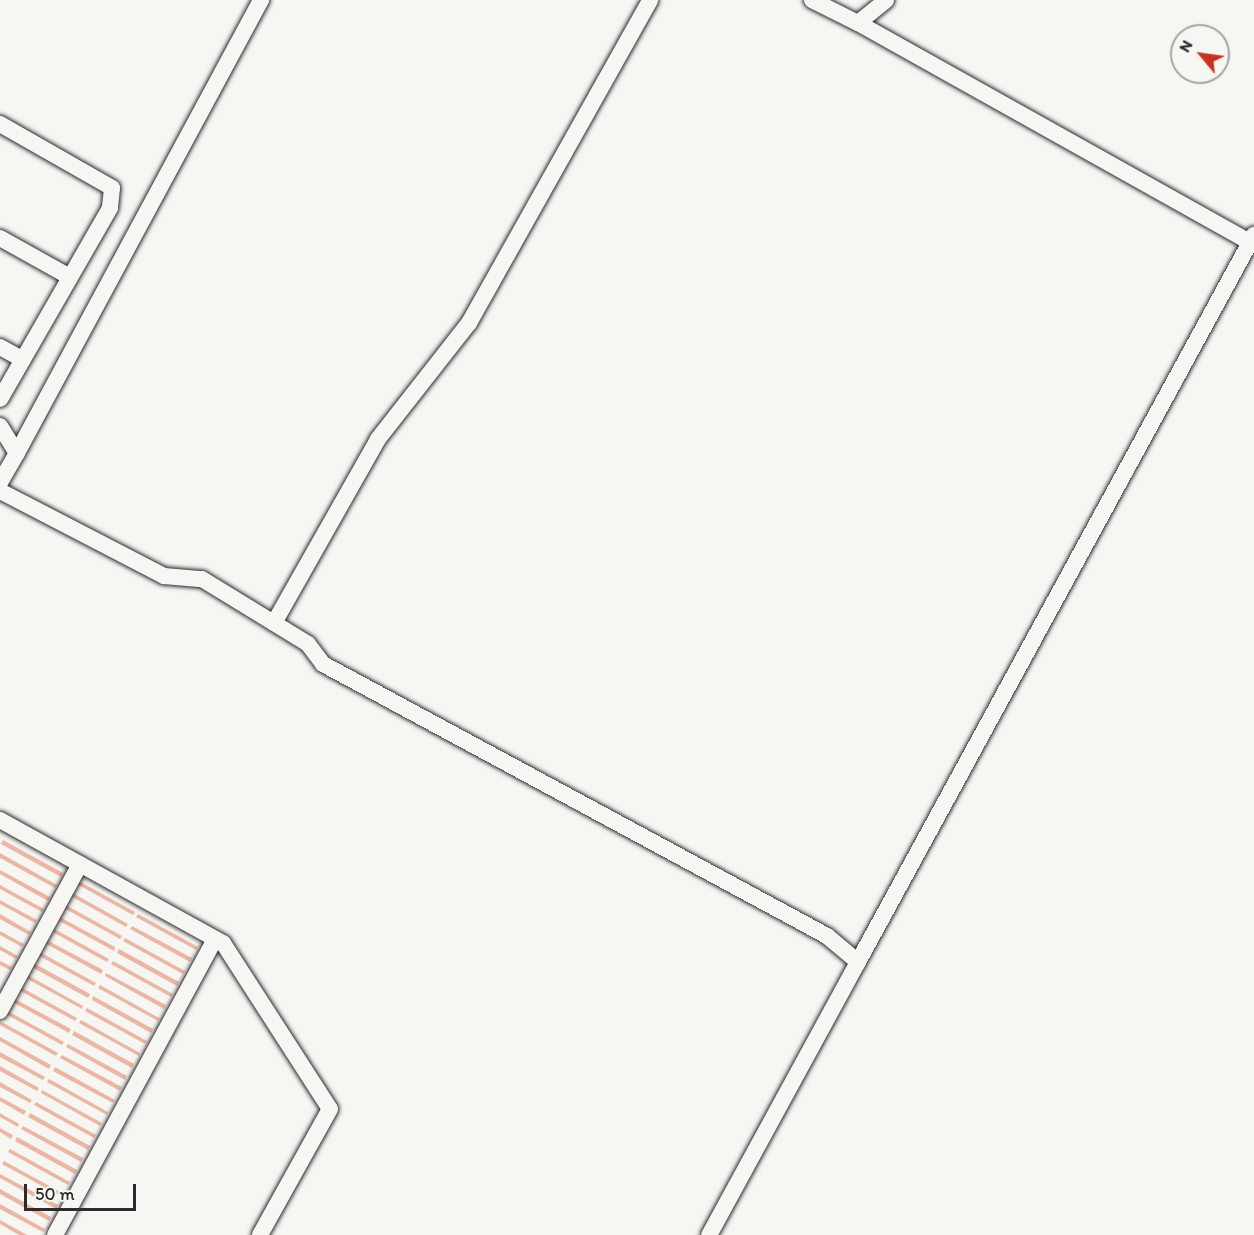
<!DOCTYPE html>
<html>
<head>
<meta charset="utf-8">
<style>
  body { margin:0 }
  #map { position:relative; width:1254px; height:1235px; overflow:hidden; background:#f6f6f2; font-family:Itim,sans-serif }
  div>[style] { position:absolute }
  [style*='--x'] { left:calc(var(--x)*1px); top:calc(var(--y)*1px); width:calc(var(--w)*1px); rotate:calc(var(--a)*1deg) }
  .building>* { inset:0; background:#edb5a3 }
  .roads { filter:drop-shadow(0 0 2px #2b2b2b) drop-shadow(0 0 2px #2b2b2b) }
  .minor>* { height:16px; margin:-8px; padding:0 8px; transform-origin:8px; border-radius:8px; background:#f6f6f2 }
  span { translate:-50% -50%; white-space:nowrap; text-align:center; line-height:1.15; -webkit-text-stroke:4.5px #f6f6f2; paint-order:stroke }
  .north { position:absolute; left:1170px; top:24px; width:60px; height:60px; box-sizing:border-box; background:#f6f6f2; border:2px solid #a5a5a2; border-radius:50%; rotate:299deg; font-size:16px; font-weight:700; line-height:24px; text-align:center; color:#2b2b2b }
  .north::after { content:''; display:block; margin:auto; width:21px; height:27px; background:#c8321e; clip-path:polygon(50% 0,100% 100%,50% 72%,0 100%) }
  .scale { position:absolute; left:24px; top:1184px; width:112px; height:27px; box-sizing:border-box; border:3px solid #2b2b2b; border-top:0; padding-left:8px; font-size:18px; line-height:21px; white-space:nowrap; color:#2b2b2b; -webkit-text-stroke:4px #f6f6f2; paint-order:stroke }
</style>
</head>
<body>
<div id="map">
  <div class="building">
    <div style="clip-path:polygon(3px 840px,63px 873px,61px 877px,1px 844px)"></div>
    <div style="clip-path:polygon(0 853px,57px 885px,55px 888px,0 858px)"></div>
    <div style="clip-path:polygon(0 870px,50px 897px,48px 901px,0 874px)"></div>
    <div style="clip-path:polygon(75px 879px,135px 912px,133px 915px,73px 882px)"></div>
    <div style="clip-path:polygon(0 885px,44px 909px,42px 912px,0 889px)"></div>
    <div style="clip-path:polygon(69px 891px,128px 924px,126px 927px,67px 894px)"></div>
    <div style="clip-path:polygon(0 900px,37px 920px,35px 923px,0 904px)"></div>
    <div style="clip-path:polygon(62px 903px,122px 936px,120px 939px,60px 906px)"></div>
    <div style="clip-path:polygon(0 914px,31px 932px,29px 935px,0 919px)"></div>
    <div style="clip-path:polygon(138px 914px,198px 947px,196px 950px,136px 917px)"></div>
    <div style="clip-path:polygon(56px 915px,115px 947px,114px 951px,54px 918px)"></div>
    <div style="clip-path:polygon(49px 926px,109px 959px,107px 962px,47px 929px)"></div>
    <div style="clip-path:polygon(132px 926px,192px 958px,190px 962px,130px 929px)"></div>
    <div style="clip-path:polygon(0 931px,24px 944px,22px 947px,0 935px)"></div>
    <div style="clip-path:polygon(43px 938px,103px 970px,101px 974px,41px 941px)"></div>
    <div style="clip-path:polygon(125px 938px,185px 971px,183px 974px,123px 941px)"></div>
    <div style="clip-path:polygon(0 946px,18px 956px,16px 959px,0 950px)"></div>
    <div style="clip-path:polygon(119px 949px,179px 982px,177px 986px,117px 953px)"></div>
    <div style="clip-path:polygon(36px 950px,96px 983px,94px 986px,34px 953px)"></div>
    <div style="clip-path:polygon(0 961px,12px 967px,10px 970px,0 965px)"></div>
    <div style="clip-path:polygon(30px 961px,90px 994px,88px 998px,28px 965px)"></div>
    <div style="clip-path:polygon(113px 961px,173px 994px,171px 997px,111px 964px)"></div>
    <div style="clip-path:polygon(24px 973px,83px 1006px,82px 1009px,22px 976px)"></div>
    <div style="clip-path:polygon(106px 973px,166px 1005px,164px 1009px,105px 976px)"></div>
    <div style="clip-path:polygon(17px 985px,77px 1018px,75px 1021px,15px 988px)"></div>
    <div style="clip-path:polygon(100px 985px,159px 1018px,158px 1021px,98px 988px)"></div>
    <div style="clip-path:polygon(93px 996px,153px 1029px,151px 1033px,92px 1000px)"></div>
    <div style="clip-path:polygon(11px 997px,71px 1029px,69px 1033px,9px 1000px)"></div>
    <div style="clip-path:polygon(87px 1008px,147px 1041px,145px 1044px,85px 1011px)"></div>
    <div style="clip-path:polygon(4px 1009px,64px 1042px,62px 1045px,2px 1012px)"></div>
    <div style="clip-path:polygon(81px 1020px,140px 1053px,139px 1056px,79px 1023px)"></div>
    <div style="clip-path:polygon(0 1021px,58px 1053px,56px 1056px,0 1025px)"></div>
    <div style="clip-path:polygon(74px 1031px,134px 1064px,132px 1068px,72px 1035px)"></div>
    <div style="clip-path:polygon(0 1037px,51px 1065px,49px 1069px,0 1041px)"></div>
    <div style="clip-path:polygon(68px 1044px,127px 1076px,125px 1080px,66px 1047px)"></div>
    <div style="clip-path:polygon(0 1052px,45px 1077px,43px 1080px,0 1057px)"></div>
    <div style="clip-path:polygon(62px 1055px,122px 1087px,120px 1091px,60px 1058px)"></div>
    <div style="clip-path:polygon(0 1066px,39px 1088px,37px 1091px,0 1071px)"></div>
    <div style="clip-path:polygon(55px 1067px,115px 1100px,113px 1103px,53px 1071px)"></div>
    <div style="clip-path:polygon(49px 1079px,108px 1112px,107px 1115px,47px 1082px)"></div>
    <div style="clip-path:polygon(0 1082px,32px 1100px,30px 1103px,0 1087px)"></div>
    <div style="clip-path:polygon(42px 1090px,102px 1123px,100px 1126px,41px 1093px)"></div>
    <div style="clip-path:polygon(0 1097px,26px 1111px,24px 1115px,0 1101px)"></div>
    <div style="clip-path:polygon(36px 1102px,96px 1135px,94px 1138px,34px 1105px)"></div>
    <div style="clip-path:polygon(0 1113px,19px 1124px,18px 1127px,0 1117px)"></div>
    <div style="clip-path:polygon(30px 1113px,90px 1146px,88px 1150px,28px 1117px)"></div>
    <div style="clip-path:polygon(23px 1126px,83px 1158px,81px 1162px,21px 1129px)"></div>
    <div style="clip-path:polygon(0 1128px,13px 1135px,11px 1139px,0 1132px)"></div>
    <div style="clip-path:polygon(17px 1137px,77px 1170px,75px 1174px,15px 1141px)"></div>
    <div style="clip-path:polygon(10px 1149px,70px 1182px,68px 1185px,8px 1152px)"></div>
    <div style="clip-path:polygon(4px 1161px,64px 1194px,62px 1197px,2px 1164px)"></div>
    <div style="clip-path:polygon(0 1174px,58px 1205px,56px 1209px,0 1178px)"></div>
    <div style="clip-path:polygon(0 1189px,51px 1217px,49px 1221px,0 1194px)"></div>
    <div style="clip-path:polygon(0 1204px,45px 1229px,43px 1232px,0 1209px)"></div>
    <div style="clip-path:polygon(0 1220px,27px 1235px,19px 1235px,0 1224px)"></div>
  </div>
  <div class="roads">
    <div class="minor">
      <div style="--x:812;--y:0;--w:51;--a:26.6"></div>
      <div style="--x:858;--y:23;--w:36;--a:-39"></div>
      <div style="--x:858;--y:23;--w:453;--a:29.2"></div>
      <div style="--x:0;--y:124;--w:129;--a:29.7"></div>
      <div style="--x:112;--y:188;--w:20;--a:96"></div>
      <div style="--x:110;--y:208;--w:220;--a:119.9"></div>
      <div style="--x:0;--y:238;--w:80;--a:29.1"></div>
      <div style="--x:0;--y:347;--w:26;--a:29"></div>
      <div style="--x:0;--y:426;--w:32;--a:58"></div>
      <div style="--x:17;--y:453;--w:34;--a:120"></div>
      <div style="--x:17;--y:453;--w:515;--a:-61.69"></div>
      <div style="--x:0;--y:491;--w:185;--a:27.4"></div>
      <div style="--x:164;--y:576;--w:38;--a:5"></div>
      <div style="--x:202;--y:579;--w:124;--a:31.5"></div>
      <div style="--x:308;--y:644;--w:25;--a:53"></div>
      <div style="--x:323;--y:664;--w:573;--a:28.35"></div>
      <div style="--x:827;--y:936;--w:40;--a:40"></div>
      <div style="--x:858;--y:962;--w:311;--a:118.6"></div>
      <div style="--x:274;--y:623;--w:211;--a:-60.5"></div>
      <div style="--x:378;--y:439;--w:147;--a:-51.9"></div>
      <div style="--x:469;--y:323;--w:370;--a:-60.7"></div>
      <div style="--x:0;--y:820;--w:255;--a:28.9"></div>
      <div style="--x:223;--y:943;--w:197;--a:57.2"></div>
      <div style="--x:330;--y:1109;--w:144;--a:119.1"></div>
      <div style="--x:858;--y:962;--w:828;--a:-61.42"></div>
      <div style="--x:0;--y:1011;--w:167;--a:-61.4"></div>
      <div style="--x:55;--y:1235;--w:336;--a:-61.6"></div>
    </div>
  </div>
  <div class="north">N</div>
  <div class="scale">50 m</div>
</div>
</body>
</html>
